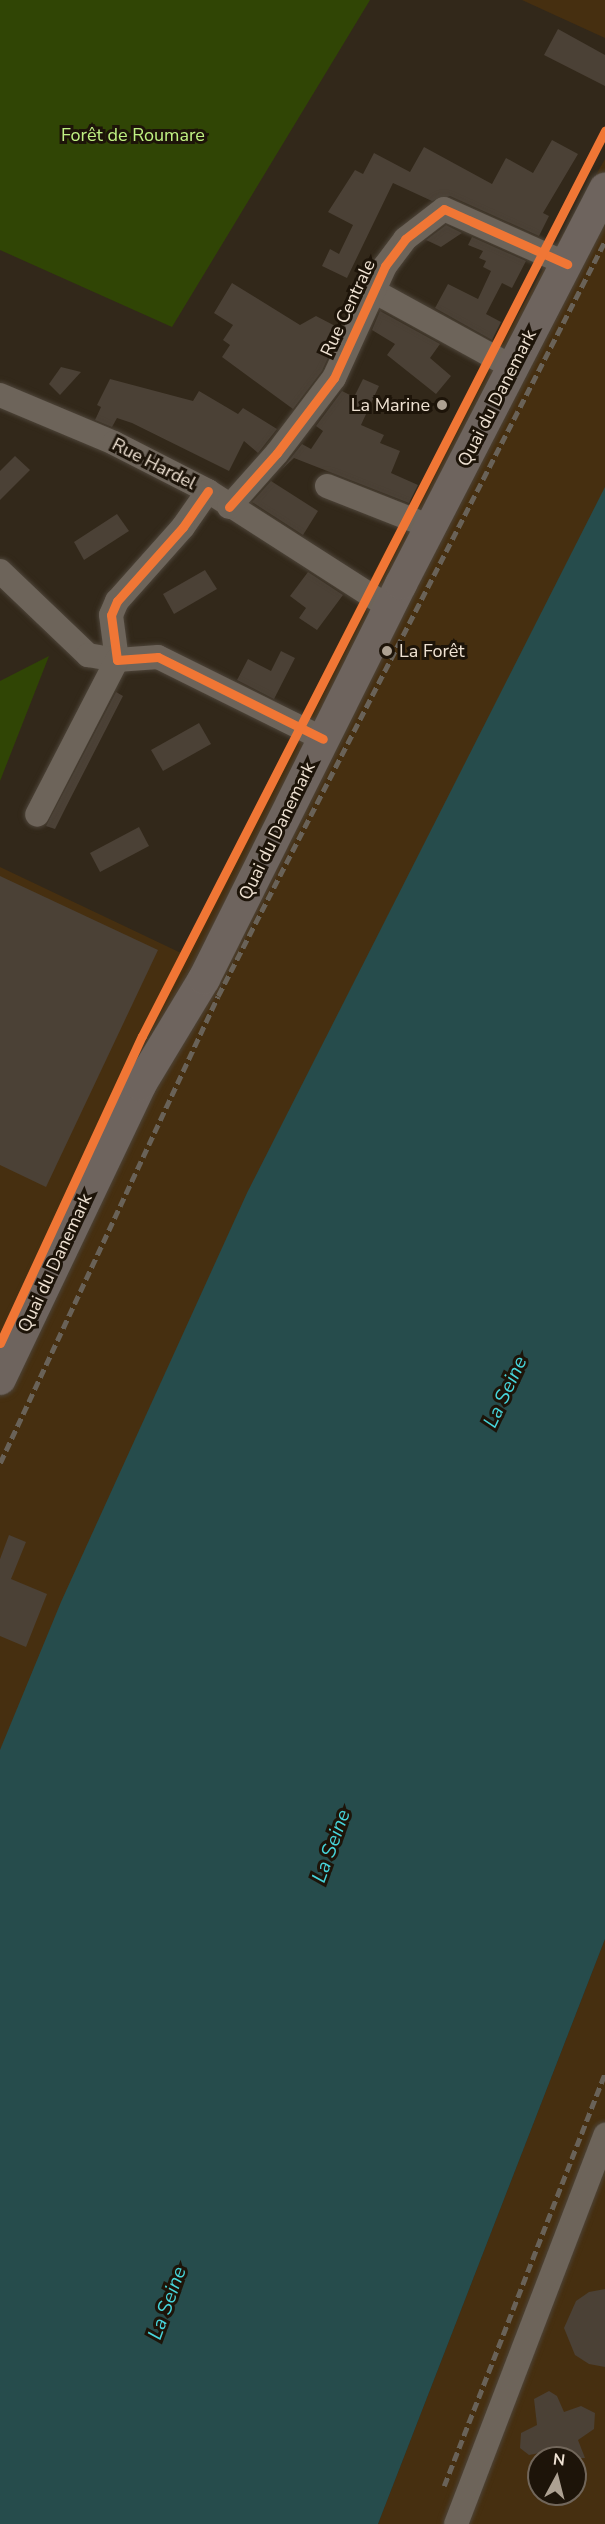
<!DOCTYPE html>
<html>
<head>
<meta charset="utf-8">
<style>
  body { margin:0 }
  #map { position:relative; width:605px; height:2524px; overflow:hidden; background:#32281a; font-family:"Nunito Sans",sans-serif }
  div>[style] { position:absolute }
  [style*='--x'] { left:calc(var(--x)*1px); top:calc(var(--y)*1px); width:calc(var(--w)*1px); rotate:calc(var(--a)*1deg) }
  .built>* { inset:0; background:#462f10 }
  .green>* { inset:0; background:#304505 }
  .water>* { inset:0; background:#264c4c }
  .building>* { inset:0; background:#4b4136 }
  .roads { filter:drop-shadow(0 0 2px #4d4439) drop-shadow(0 0 2px #4d4439) }
  .minor>* { height:24px; margin:-12px; padding:0 12px; transform-origin:12px; border-radius:12px; background:#6d645a }
  .major>* { height:32px; margin:-16px; padding:0 16px; transform-origin:16px; border-radius:16px; background:#6e645e }
  .rail>* { height:4.5px; margin-top:-2.25px; transform-origin:0; background:repeating-linear-gradient(90deg,#696258 0 9px,transparent 0 13.5px) }
  .cycleway>* { height:9px; margin:-4.5px; padding:0 4.5px; transform-origin:4.5px; border-radius:4.5px; background:#f07635 }
  .dots>* { width:16px; height:16px; translate:-50% -50%; box-sizing:border-box; border:3px solid #1d1409; border-radius:50% }
  span { translate:-50% -50%; white-space:nowrap; text-align:center; line-height:1.15; -webkit-text-stroke:6px #1d1409; paint-order:stroke }
  .park-label { font-size:18px; color:#c0f183 }
  .street-label { font-size:18px; color:#efe2d3 }
  .poi-label { font-size:18px; color:#efe2d3 }
  .right { translate:-100% -50%; text-align:right }
  .left { translate:0 -50%; text-align:left }
  .water-label { font-size:20px; color:#47d5db; font-style:italic }
  .north { position:absolute; left:527px; top:2446px; width:60px; height:60px; box-sizing:border-box; background:#1d1409; border:2px solid #71665a; border-radius:50%; rotate:7deg; font-size:16px; font-weight:700; line-height:24px; text-align:center; color:#efe2d3 }
  .north::after { content:''; display:block; margin:auto; width:21px; height:27px; background:#ada192; clip-path:polygon(50% 0,100% 100%,50% 72%,0 100%) }
</style>
</head>
<body>
<div id="map">
  <div class="built">
    <div style="clip-path:polygon(522px 0,605px 0,605px 38px)"></div>
    <div style="clip-path:polygon(605px 159px,605px 531px,0 1931px,0 867px,181px 953px,383px 555px)"></div>
    <div style="clip-path:polygon(evenodd,605px 1939px,605px 2524px,378px 2524px,605px 1939px,539px 2458px,575px 2458px,575px 2494px,539px 2494px,539px 2458px)"></div>
  </div>
  <div class="green">
    <div style="clip-path:polygon(0 0,370px 0,172px 327px,0 250px)"></div>
    <div style="clip-path:polygon(49px 656px,0 781px,0 681px)"></div>
  </div>
  <div class="water">
    <div style="clip-path:polygon(605px 487px,605px 1939px,378px 2524px,0 2524px,0 1750px,61px 1602px,247px 1193px)"></div>
  </div>
  <div class="building">
    <div style="clip-path:polygon(558px 29px,605px 55px,605px 86px,544px 55px)"></div>
    <div style="clip-path:polygon(552px 140px,578px 154px,543px 213px,549px 216px,539px 236px,450px 196px,432px 201px,393px 183px,347px 278px,322px 266px,330px 249px,339px 254px,353px 225px,328px 212px,355px 170px,363px 174px,374px 153px,410px 172px,424px 147px,492px 184px,506px 158px,533px 173px)"></div>
    <div style="clip-path:polygon(446px 225px,462px 233px,441px 247px,426px 240px)"></div>
    <div style="clip-path:polygon(472px 237px,526px 261px,512px 288px,502px 283px,486px 314px,501px 322px,492px 340px,435px 308px,448px 284px,478px 299px,491px 271px,483px 267px,486px 261px,479px 258px,483px 251px,468px 245px)"></div>
    <div style="clip-path:polygon(232px 283px,300px 325px,316px 316px,341px 329px,322px 371px,293px 409px,222px 357px,230px 345px,223px 340px,233px 325px,214px 313px)"></div>
    <div style="clip-path:polygon(380px 311px,440px 344px,430px 358px,451px 376px,436px 394px,387px 355px,395px 344px,372px 330px)"></div>
    <div style="clip-path:polygon(61px 367px,81px 372px,60px 395px,49px 384px)"></div>
    <div style="clip-path:polygon(110px 379px,193px 401px,199px 391px,238px 414px,243px 408px,277px 429px,258px 453px,244px 441px,229px 471px,132px 423px,117px 418px,112px 427px,95px 420px,101px 407px,97px 405px)"></div>
    <div style="clip-path:polygon(363px 379px,379px 386px,361px 425px,384px 435px,380px 443px,400px 451px,391px 473px,418px 485px,409px 503px,294px 458px,282px 469px,302px 444px,311px 449px,323px 431px,316px 426px,342px 391px,354px 397px)"></div>
    <div style="clip-path:polygon(15px 456px,30px 470px,0 500px,0 471px)"></div>
    <div style="clip-path:polygon(271px 481px,318px 511px,303px 535px,252px 502px)"></div>
    <div style="clip-path:polygon(117px 514px,129px 531px,84px 560px,74px 542px)"></div>
    <div style="clip-path:polygon(205px 570px,217px 589px,174px 614px,163px 594px)"></div>
    <div style="clip-path:polygon(308px 572px,343px 595px,317px 630px,299px 618px,306px 608px,290px 596px)"></div>
    <div style="clip-path:polygon(281px 651px,295px 658px,274px 699px,237px 680px,248px 659px,271px 671px)"></div>
    <div style="clip-path:polygon(116px 692px,123px 696px,66px 807px,55px 829px,46px 826px)"></div>
    <div style="clip-path:polygon(199px 723px,211px 744px,163px 771px,151px 750px)"></div>
    <div style="clip-path:polygon(139px 827px,149px 846px,100px 872px,90px 853px)"></div>
    <div style="clip-path:polygon(0 876px,158px 950px,46px 1187px,0 1165px)"></div>
    <div style="clip-path:polygon(9px 1535px,26px 1542px,11px 1579px,47px 1594px,26px 1647px,0 1636px,0 1559px)"></div>
    <div style="clip-path:polygon(605px 2289px,605px 2367px,589px 2364px,575px 2355px,564px 2328px,576px 2301px,589px 2292px)"></div>
    <div style="clip-path:polygon(549px 2391px,557px 2396px,564px 2412px,581px 2406px,595px 2413px,594px 2429px,578px 2440px,585px 2458px,556px 2458px,556px 2450px,529px 2455px,520px 2448px,521px 2433px,537px 2425px,534px 2399px)"></div>
  </div>
  <div class="roads">
    <div class="minor">
      <div style="--x:372;--y:290;--w:160;--a:28.8"></div>
      <div style="--x:0;--y:395;--w:124;--a:22.8"></div>
      <div style="--x:114;--y:443;--w:106;--a:27.1"></div>
      <div style="--x:208;--y:491;--w:216;--a:32.7"></div>
      <div style="--x:327;--y:486;--w:112;--a:21.5"></div>
      <div style="--x:208;--y:491;--w:44;--a:124.8"></div>
      <div style="--x:183;--y:527;--w:99;--a:131.7"></div>
      <div style="--x:117;--y:601;--w:15;--a:113"></div>
      <div style="--x:111;--y:615;--w:45;--a:82.4"></div>
      <div style="--x:117;--y:660;--w:41;--a:-4.2"></div>
      <div style="--x:158;--y:657;--w:184;--a:26.4"></div>
      <div style="--x:229;--y:507;--w:72;--a:-48.4"></div>
      <div style="--x:277;--y:453;--w:94;--a:-52.8"></div>
      <div style="--x:334;--y:378;--w:123;--a:-65.5"></div>
      <div style="--x:385;--y:266;--w:34;--a:-53"></div>
      <div style="--x:405;--y:239;--w:49;--a:-37.6"></div>
      <div style="--x:444;--y:209;--w:135;--a:24.1"></div>
      <div style="--x:0;--y:571;--w:122;--a:43.7"></div>
      <div style="--x:88;--y:655;--w:29;--a:10"></div>
      <div style="--x:117;--y:660;--w:174;--a:117.3"></div>
      <div style="--x:456;--y:2524;--w:417;--a:-69"></div>
    </div>
    <div class="major">
      <div style="--x:0;--y:1379;--w:326;--a:-64.5"></div>
      <div style="--x:140;--y:1085;--w:124;--a:-58.9"></div>
      <div style="--x:204;--y:979;--w:441;--a:-63.5"></div>
      <div style="--x:401;--y:584;--w:445;--a:-62.7"></div>
    </div>
  </div>
  <div class="rail">
    <div style="--x:0;--y:1463;--w:515;--a:-64.98"></div>
    <div style="--x:218;--y:996;--w:848;--a:-62.86"></div>
    <div style="--x:444;--y:2486;--w:443;--a:-68.7"></div>
  </div>
  <div class="cycleway">
    <div style="--x:208;--y:491;--w:44;--a:124.8"></div>
    <div style="--x:183;--y:527;--w:99;--a:131.7"></div>
    <div style="--x:117;--y:601;--w:15;--a:113"></div>
    <div style="--x:111;--y:615;--w:45;--a:82.4"></div>
    <div style="--x:117;--y:660;--w:41;--a:-4.2"></div>
    <div style="--x:158;--y:657;--w:184;--a:26.4"></div>
    <div style="--x:229;--y:507;--w:72;--a:-48.4"></div>
    <div style="--x:277;--y:453;--w:94;--a:-52.8"></div>
    <div style="--x:334;--y:378;--w:123;--a:-65.5"></div>
    <div style="--x:385;--y:266;--w:34;--a:-53"></div>
    <div style="--x:405;--y:239;--w:49;--a:-37.6"></div>
    <div style="--x:444;--y:209;--w:135;--a:24.1"></div>
    <div style="--x:0;--y:1343;--w:338;--a:-65.2"></div>
    <div style="--x:142;--y:1036;--w:1017;--a:-62.91"></div>
  </div>
  <div class="dots">
    <div style="left:442px;top:405px;background:#ada192"></div>
    <div style="left:387px;top:651px;background:#ada192"></div>
  </div>
  <div class="park-label">
    <span style="left:133px;top:135px">Forêt de Roumare</span>
  </div>
  <div class="street-label">
    <span style="left:348px;top:308px;rotate:-65deg">Rue Centrale</span>
    <span style="left:497px;top:398px;rotate:-63deg">Quai du Danemark</span>
    <span style="left:154px;top:464px;rotate:27deg">Rue Hardel</span>
    <span style="left:277px;top:831px;rotate:-64deg">Quai du Danemark</span>
    <span style="left:55px;top:1263px;rotate:-65deg">Quai du Danemark</span>
  </div>
  <div class="poi-label">
    <span class="right" style="left:430px;top:405px">La Marine</span>
    <span class="left" style="left:399px;top:651px">La Forêt</span>
  </div>
  <div class="water-label">
    <span style="left:505px;top:1392px;rotate:-65deg">La Seine</span>
    <span style="left:331px;top:1846px;rotate:-70deg">La Seine</span>
    <span style="left:167px;top:2303px;rotate:-70deg">La Seine</span>
  </div>
  <div class="north">N</div>
</div>
</body>
</html>
